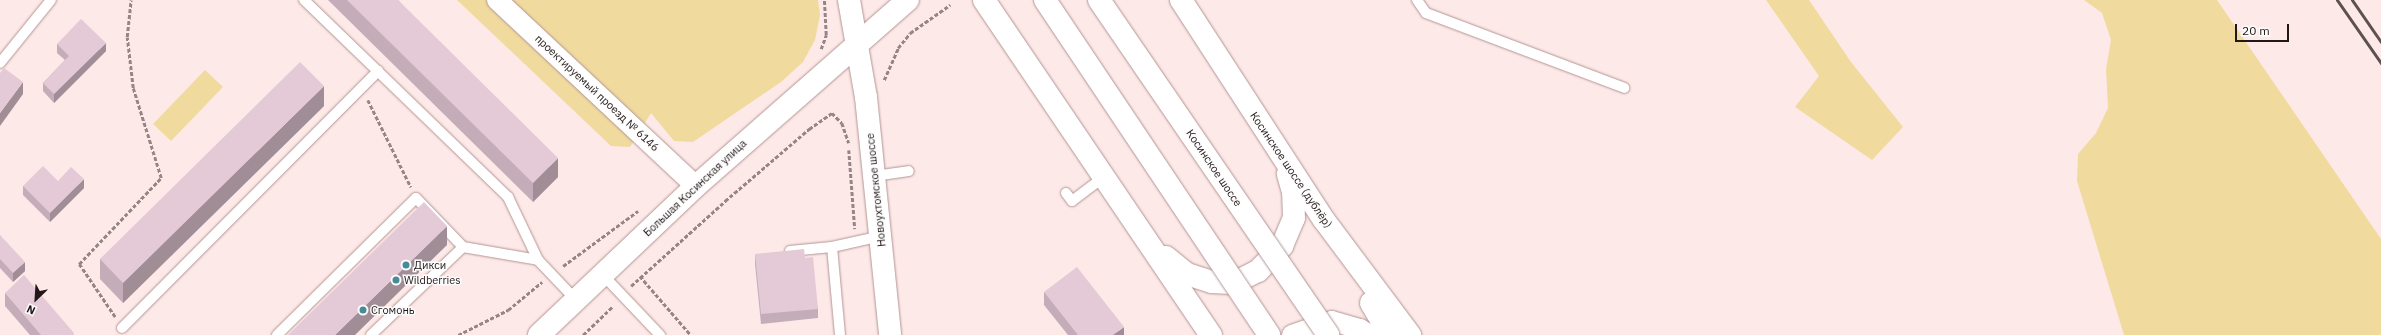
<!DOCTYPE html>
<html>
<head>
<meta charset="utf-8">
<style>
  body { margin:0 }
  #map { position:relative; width:2381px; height:335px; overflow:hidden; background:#fde9e8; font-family:"IBM Plex Sans",sans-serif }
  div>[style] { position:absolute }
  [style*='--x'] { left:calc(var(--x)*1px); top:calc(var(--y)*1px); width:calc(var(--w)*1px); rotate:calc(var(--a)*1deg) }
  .green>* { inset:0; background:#f1da9e }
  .path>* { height:2.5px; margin-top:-1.25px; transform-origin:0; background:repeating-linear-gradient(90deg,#958585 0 4px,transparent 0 6px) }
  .roads { filter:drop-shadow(0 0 1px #b39594) drop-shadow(0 0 1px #b39594) }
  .lane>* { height:10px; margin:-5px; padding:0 5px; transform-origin:5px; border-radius:5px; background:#fff }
  .street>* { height:20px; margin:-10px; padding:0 10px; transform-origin:10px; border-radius:10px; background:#fff }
  .secondary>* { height:22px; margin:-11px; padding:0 11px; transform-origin:11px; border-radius:11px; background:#fff }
  .rail>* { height:3px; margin:-1.5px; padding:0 1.5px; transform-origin:1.5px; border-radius:1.5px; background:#5d5050 }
  .bridges { filter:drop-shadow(0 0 1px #b39594) drop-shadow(0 0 1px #b39594) }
  .highway-bridge>* { height:22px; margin:-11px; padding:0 11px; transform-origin:11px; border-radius:11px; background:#fff }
  .wall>* { inset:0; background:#c4adb8 }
  .shaded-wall>* { inset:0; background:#a08d96 }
  .building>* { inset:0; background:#e4c9d6 }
  .dots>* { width:11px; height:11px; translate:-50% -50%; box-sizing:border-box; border:2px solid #fcfcfc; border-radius:50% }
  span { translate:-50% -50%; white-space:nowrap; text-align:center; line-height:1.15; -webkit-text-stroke:3px #fcfcfc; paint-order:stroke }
  .street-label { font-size:11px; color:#221717 }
  .poi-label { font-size:11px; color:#221717 }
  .left { translate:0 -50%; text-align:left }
  .north { position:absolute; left:16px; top:279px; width:40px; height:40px; -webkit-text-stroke:3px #fcfcfc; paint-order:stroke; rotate:205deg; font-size:11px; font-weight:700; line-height:16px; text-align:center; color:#221717 }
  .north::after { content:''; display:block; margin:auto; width:14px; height:18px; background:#221717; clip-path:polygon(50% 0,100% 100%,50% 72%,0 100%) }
  .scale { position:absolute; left:2235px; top:24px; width:54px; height:18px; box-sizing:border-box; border:2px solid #221717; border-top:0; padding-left:5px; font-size:12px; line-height:14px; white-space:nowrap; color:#221717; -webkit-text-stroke:3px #fcfcfc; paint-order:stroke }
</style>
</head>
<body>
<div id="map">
  <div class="green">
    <div style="clip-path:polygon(457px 0,818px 0,820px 15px,815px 40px,803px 62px,781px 82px,693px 142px,674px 141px,651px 113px,630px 147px,611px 146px)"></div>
    <div style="clip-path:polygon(1766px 0,1809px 0,1851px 62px,1903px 127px,1872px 160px,1795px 107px,1819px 76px)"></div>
    <div style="clip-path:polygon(2084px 0,2217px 0,2381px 239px,2381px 335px,2124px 335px,2077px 181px,2078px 154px,2096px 133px,2108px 108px,2106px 69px,2111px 40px,2102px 13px)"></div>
    <div style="clip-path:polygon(205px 70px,223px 87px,171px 141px,153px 124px)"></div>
  </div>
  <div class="path">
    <div style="--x:821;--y:49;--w:15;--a:-70"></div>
    <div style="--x:826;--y:35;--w:35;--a:-93"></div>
    <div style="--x:884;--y:80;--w:35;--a:-66"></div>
    <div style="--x:898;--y:48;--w:19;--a:-51"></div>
    <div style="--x:910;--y:33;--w:49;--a:-35"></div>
    <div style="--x:368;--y:100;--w:97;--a:63.7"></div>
    <div style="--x:849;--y:150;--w:79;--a:85.7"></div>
    <div style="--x:563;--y:266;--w:93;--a:-36.3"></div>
    <div style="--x:640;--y:276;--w:78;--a:49.2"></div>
    <div style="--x:631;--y:286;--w:127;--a:-42.1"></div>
    <div style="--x:725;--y:201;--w:111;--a:-40.6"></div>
    <div style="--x:809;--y:129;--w:28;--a:-35"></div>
    <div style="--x:832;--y:113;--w:14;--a:45"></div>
    <div style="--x:842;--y:123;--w:21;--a:71"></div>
    <div style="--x:115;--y:317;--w:64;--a:-124.2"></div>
    <div style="--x:79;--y:264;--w:119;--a:-46.4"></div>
    <div style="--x:161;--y:178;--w:94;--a:-107.3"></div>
    <div style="--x:133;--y:88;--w:51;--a:-96.7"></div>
    <div style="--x:127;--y:37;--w:37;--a:-84"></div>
    <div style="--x:458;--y:335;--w:56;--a:-26.6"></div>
    <div style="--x:508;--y:310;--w:44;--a:-39.5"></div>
    <div style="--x:583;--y:335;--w:42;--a:-44"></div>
  </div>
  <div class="roads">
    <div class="lane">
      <div style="--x:304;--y:0;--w:284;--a:44"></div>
      <div style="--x:508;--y:197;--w:70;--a:64.5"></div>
      <div style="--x:1417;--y:0;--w:16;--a:55"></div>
      <div style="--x:1426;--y:13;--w:212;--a:20.7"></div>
      <div style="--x:0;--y:63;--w:81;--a:-51"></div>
      <div style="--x:874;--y:176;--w:35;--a:-8"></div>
      <div style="--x:1066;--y:193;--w:10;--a:53"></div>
      <div style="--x:1072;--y:201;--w:41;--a:-37.1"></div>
      <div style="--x:832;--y:247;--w:88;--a:84.8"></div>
      <div style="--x:790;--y:251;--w:42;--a:-5.4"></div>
      <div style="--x:832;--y:247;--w:50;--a:-12.7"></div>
      <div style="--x:603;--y:275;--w:83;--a:46.5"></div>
      <div style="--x:122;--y:328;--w:363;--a:-45.1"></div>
      <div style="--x:277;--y:335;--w:195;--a:-44.6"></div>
      <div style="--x:416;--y:198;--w:68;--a:46.2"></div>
      <div style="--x:463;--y:247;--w:76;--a:9.8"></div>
      <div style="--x:538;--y:260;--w:55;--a:46.5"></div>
      <div style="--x:371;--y:335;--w:127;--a:-43.7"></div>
    </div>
    <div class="street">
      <div style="--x:497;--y:0;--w:272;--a:43.1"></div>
      <div style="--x:1292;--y:335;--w:42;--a:-19.3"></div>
      <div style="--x:1332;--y:321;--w:29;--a:16"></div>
      <div style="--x:1360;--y:329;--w:12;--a:31"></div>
    </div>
    <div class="secondary">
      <div style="--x:849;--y:0;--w:98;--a:80.1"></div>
      <div style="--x:866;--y:97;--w:239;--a:84.2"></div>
      <div style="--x:984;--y:0;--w:405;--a:55.9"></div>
      <div style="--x:1181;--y:0;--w:262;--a:57"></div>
      <div style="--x:1324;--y:220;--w:144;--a:53.2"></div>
      <div style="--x:1166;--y:257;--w:27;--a:39"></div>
      <div style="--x:1187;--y:274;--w:26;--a:18"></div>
      <div style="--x:1212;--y:282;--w:22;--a:3"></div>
      <div style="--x:1234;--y:283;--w:27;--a:-27"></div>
      <div style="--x:1258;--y:271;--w:35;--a:-46"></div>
      <div style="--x:1282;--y:246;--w:30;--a:-67"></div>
      <div style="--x:1294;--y:218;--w:26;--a:-92"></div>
      <div style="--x:1293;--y:192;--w:19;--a:-106"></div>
      <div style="--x:1371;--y:303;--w:37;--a:59"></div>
      <div style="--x:539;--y:335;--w:216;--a:-43.5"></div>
      <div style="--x:696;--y:186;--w:282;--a:-41.3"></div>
    </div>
  </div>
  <div class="rail">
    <div style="--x:2337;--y:0;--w:77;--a:55.1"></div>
    <div style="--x:2352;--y:0;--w:51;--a:55.4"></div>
  </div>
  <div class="bridges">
    <div class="highway-bridge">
      <div style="--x:1045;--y:0;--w:403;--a:56.2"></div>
      <div style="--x:1099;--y:0;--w:406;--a:55.6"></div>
    </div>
  </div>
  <div class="wall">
    <div style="clip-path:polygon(328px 0,398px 0,558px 177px,533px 202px)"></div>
    <div style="clip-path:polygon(57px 44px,106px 51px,54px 103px,43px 91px,43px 83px,65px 60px,57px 53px)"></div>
    <div style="clip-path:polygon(324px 106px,123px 303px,100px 279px,100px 259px)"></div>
    <div style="clip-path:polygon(58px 181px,84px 188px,50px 222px,23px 195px,23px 186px)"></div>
    <div style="clip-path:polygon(0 235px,25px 271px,13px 282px,0 268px)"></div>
    <div style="clip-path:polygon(755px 254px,805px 258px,818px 309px,818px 318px,761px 324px,755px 264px)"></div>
    <div style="clip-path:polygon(1044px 292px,1124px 335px,1068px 335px,1044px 305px)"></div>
    <div style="clip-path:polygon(5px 293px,74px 335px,30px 335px,5px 306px)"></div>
  </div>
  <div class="shaded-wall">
    <div style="clip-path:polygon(106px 43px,106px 51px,54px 103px,54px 94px)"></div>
    <div style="clip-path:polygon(23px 82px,23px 94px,0 126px,0 113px)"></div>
    <div style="clip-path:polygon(324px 86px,324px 106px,123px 303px,123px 283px)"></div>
    <div style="clip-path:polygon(558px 158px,558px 177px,533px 202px,533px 183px)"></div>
    <div style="clip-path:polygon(84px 179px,84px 188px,50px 222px,50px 213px)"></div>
    <div style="clip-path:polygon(447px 226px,447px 245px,355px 335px,335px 335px)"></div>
    <div style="clip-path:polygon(25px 262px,25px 271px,13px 282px,13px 273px)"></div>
    <div style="clip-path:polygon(1124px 327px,1124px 335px,1113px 335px)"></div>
  </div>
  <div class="building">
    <div style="clip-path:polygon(347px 0,398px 0,558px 158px,533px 183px)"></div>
    <div style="clip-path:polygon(81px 19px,106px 43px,54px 94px,43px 83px,69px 56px,57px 44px)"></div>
    <div style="clip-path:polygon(300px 62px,324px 86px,123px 283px,100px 259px)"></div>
    <div style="clip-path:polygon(4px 68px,23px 82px,0 113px,0 73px)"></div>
    <div style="clip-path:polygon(43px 166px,58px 181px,71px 167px,84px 179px,50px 213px,23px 186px)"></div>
    <div style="clip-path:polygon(424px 202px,447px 226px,335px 335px,288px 335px)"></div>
    <div style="clip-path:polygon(0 235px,25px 262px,13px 273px,0 259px)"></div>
    <div style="clip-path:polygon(804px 249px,805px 258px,813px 257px,818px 309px,761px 314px,755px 254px)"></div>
    <div style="clip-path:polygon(1077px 267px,1124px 327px,1113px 335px,1078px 335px,1044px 292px)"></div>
    <div style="clip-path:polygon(24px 275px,74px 333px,72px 335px,41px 335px,5px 293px)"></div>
  </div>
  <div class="dots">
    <div style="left:406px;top:265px;background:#478b99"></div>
    <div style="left:396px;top:280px;background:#478b99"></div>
    <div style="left:363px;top:310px;background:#478b99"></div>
  </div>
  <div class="street-label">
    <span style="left:597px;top:93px;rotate:43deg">проектируемый проезд № 6146</span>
    <span style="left:1214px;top:168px;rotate:56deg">Косинское шоссе</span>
    <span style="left:1291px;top:170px;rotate:56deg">Косинское шоссе (дублёр)</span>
    <span style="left:695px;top:188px;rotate:-43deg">Большая Косинская улица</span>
    <span style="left:876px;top:190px;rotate:-96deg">Новоухтомское шоссе</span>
  </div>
  <div class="poi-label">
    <span class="left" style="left:414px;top:265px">Дикси</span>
    <span class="left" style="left:404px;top:280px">Wildberries</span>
    <span class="left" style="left:371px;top:310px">Сгомонь</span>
  </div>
  <div class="north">N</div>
  <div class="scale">20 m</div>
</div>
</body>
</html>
